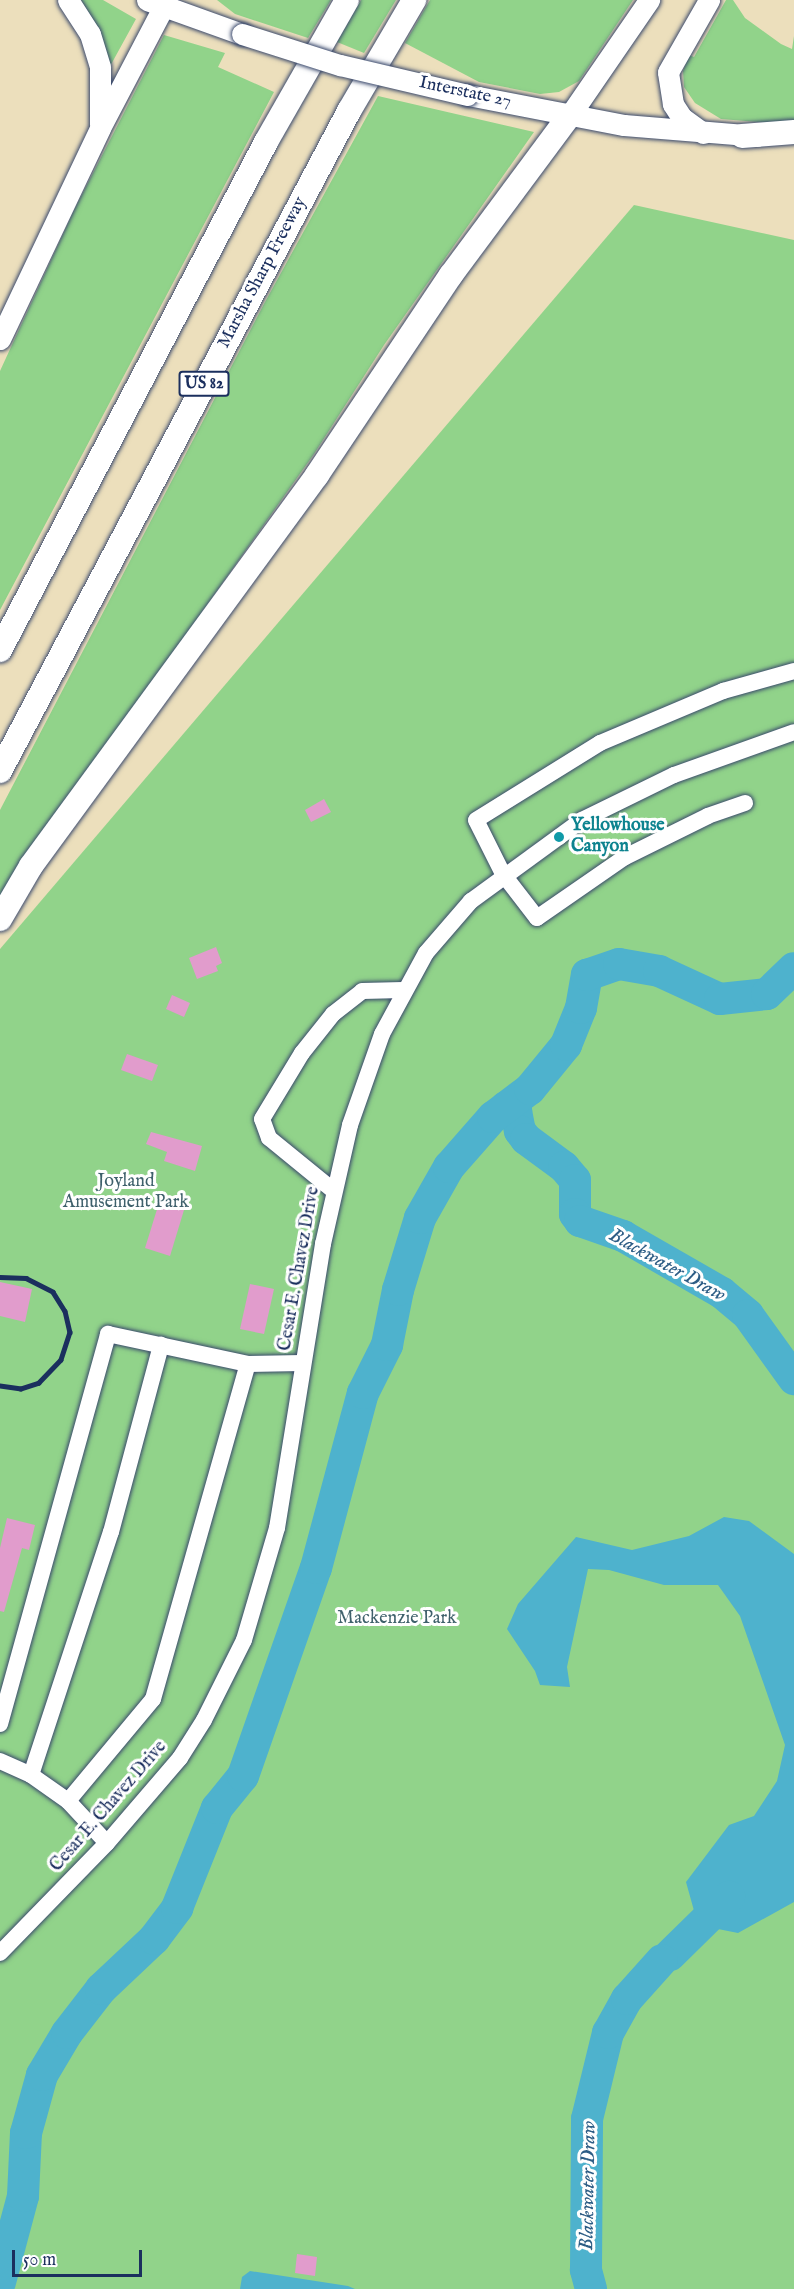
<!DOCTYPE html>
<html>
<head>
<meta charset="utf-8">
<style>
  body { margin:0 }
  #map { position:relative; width:794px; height:2289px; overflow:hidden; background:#ecdfbc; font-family:"IM FELL English",serif }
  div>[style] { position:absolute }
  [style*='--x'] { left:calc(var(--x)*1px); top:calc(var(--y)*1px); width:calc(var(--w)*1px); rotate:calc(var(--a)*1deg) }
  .green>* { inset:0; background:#91d38a }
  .water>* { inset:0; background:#4eb2cd }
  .river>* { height:32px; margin:-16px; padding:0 16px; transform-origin:16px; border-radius:16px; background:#4eb2cd }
  .building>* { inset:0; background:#e19ccc }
  .roads { filter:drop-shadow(0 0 2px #3a496c) drop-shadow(0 0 2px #3a496c) }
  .minor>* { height:16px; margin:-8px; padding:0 8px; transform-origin:8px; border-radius:8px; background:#fff }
  .major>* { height:21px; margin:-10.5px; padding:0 10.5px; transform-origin:10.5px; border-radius:10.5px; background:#fff }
  .highway>* { height:24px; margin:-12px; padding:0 12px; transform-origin:12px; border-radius:12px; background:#fff }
  .rail>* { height:4.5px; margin:-2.25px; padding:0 2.25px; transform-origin:2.25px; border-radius:2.25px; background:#1b2f5e }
  .bridges { filter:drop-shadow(0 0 2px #3a496c) drop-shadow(0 0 2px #3a496c) }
  .major-bridge>* { height:21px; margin:-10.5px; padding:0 10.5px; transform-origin:10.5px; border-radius:10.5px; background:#fff }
  .dots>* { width:16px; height:16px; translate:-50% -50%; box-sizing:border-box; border:3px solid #fff; border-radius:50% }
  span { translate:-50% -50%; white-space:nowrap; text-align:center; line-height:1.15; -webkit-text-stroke:6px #fff; paint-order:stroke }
  .shield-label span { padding:2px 4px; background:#fff; border:2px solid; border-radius:4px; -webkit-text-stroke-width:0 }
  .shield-label { font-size:16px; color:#1b2f5e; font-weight:700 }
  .street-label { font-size:18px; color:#1b2f5e }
  .culture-label { font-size:18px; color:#0d838f; font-weight:700 }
  .left { translate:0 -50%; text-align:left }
  .park-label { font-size:18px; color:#3e606b }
  .water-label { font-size:20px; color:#2d5d85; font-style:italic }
  .scale { position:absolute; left:12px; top:2250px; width:130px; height:27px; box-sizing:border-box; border:3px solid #1b2f5e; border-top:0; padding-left:8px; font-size:18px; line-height:21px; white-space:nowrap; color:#1b2f5e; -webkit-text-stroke:4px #fff; paint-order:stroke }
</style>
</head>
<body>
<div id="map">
  <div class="green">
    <div style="clip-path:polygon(81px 0,103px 0,136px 19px,108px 70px,95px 24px)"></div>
    <div style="clip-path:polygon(217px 0,331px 0,308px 38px,235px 14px)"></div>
    <div style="clip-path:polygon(361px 0,396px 0,364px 53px,337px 42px)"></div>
    <div style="clip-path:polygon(430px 0,633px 0,579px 81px,559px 92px,540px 94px,479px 82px,405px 43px)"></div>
    <div style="clip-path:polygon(726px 0,733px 0,745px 18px,781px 44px,792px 49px,794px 36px,794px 125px,721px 119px,695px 103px,684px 87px,683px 71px,689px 55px,694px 57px)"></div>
    <div style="clip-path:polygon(164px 35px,225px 53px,218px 67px,274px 92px,0 610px,0 371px,75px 208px)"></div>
    <div style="clip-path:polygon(378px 96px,534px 132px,384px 345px,314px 454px,0 897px,0 810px,265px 302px)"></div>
    <div style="clip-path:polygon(634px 205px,794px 240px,794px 2289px,0 2289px,0 949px)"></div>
  </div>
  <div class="water">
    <div style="clip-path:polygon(724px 1517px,749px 1521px,794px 1554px,794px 1902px,738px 1933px,698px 1925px,686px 1882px,729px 1825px,754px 1816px,777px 1781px,785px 1745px,740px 1616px,718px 1585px,664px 1585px,609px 1570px,588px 1569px,567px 1667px,570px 1687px,540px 1685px,535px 1671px,507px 1629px,518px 1604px,576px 1537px,632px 1550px,689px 1536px)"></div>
    <div style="clip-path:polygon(15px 2207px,29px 2220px,22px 2259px,13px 2289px,0 2289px,0 2237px)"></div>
    <div style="clip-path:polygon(250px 2271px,348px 2286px,355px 2289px,240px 2289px,242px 2277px)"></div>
  </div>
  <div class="river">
    <div style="--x:506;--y:1107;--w:11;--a:22"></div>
    <div style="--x:516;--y:1111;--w:20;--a:79"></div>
    <div style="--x:520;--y:1131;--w:10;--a:53"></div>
    <div style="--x:526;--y:1139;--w:47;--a:36.4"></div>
    <div style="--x:564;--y:1167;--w:17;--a:50"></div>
    <div style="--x:575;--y:1180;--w:34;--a:90"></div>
    <div style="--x:575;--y:1214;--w:9;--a:54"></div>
    <div style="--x:580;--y:1221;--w:46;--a:19.2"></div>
    <div style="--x:623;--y:1236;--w:114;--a:29.9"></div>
    <div style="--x:722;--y:1293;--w:34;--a:40"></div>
    <div style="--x:748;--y:1315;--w:79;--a:54.3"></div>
    <div style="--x:670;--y:1955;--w:83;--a:-44.5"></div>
    <div style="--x:0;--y:2282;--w:89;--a:-75"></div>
    <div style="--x:23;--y:2196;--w:63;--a:-87.3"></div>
    <div style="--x:26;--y:2133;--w:60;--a:-74.6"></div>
    <div style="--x:42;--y:2075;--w:49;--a:-59.2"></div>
    <div style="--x:67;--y:2033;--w:56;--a:-52.3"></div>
    <div style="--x:101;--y:1989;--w:73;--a:-43.3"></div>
    <div style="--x:154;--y:1939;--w:39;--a:-53"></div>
    <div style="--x:177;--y:1908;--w:108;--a:-68.2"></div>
    <div style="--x:217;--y:1808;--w:41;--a:-50.9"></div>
    <div style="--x:243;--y:1776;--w:220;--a:-70.7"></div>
    <div style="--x:316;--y:1568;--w:181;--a:-75"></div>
    <div style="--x:363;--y:1393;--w:54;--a:-63.4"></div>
    <div style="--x:387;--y:1345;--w:56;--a:-78.7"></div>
    <div style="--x:398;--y:1290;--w:75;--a:-73"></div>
    <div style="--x:420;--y:1218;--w:59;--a:-60.4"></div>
    <div style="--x:449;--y:1167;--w:67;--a:-48.7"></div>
    <div style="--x:493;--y:1117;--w:46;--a:-37.1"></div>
    <div style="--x:530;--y:1089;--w:57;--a:-50.7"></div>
    <div style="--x:566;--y:1045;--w:40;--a:-68"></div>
    <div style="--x:581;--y:1008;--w:34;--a:-80"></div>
    <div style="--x:587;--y:975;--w:34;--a:-19"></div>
    <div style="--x:619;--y:964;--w:41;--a:9.9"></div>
    <div style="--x:659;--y:971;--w:67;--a:24.7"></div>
    <div style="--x:720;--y:999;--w:47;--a:-6.1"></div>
    <div style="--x:767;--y:994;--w:37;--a:-44"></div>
    <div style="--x:591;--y:2289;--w:20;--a:-105"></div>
    <div style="--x:586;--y:2270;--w:151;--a:-89.6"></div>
    <div style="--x:587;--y:2119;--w:89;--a:-76.3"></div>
    <div style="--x:608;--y:2033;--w:39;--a:-61"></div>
    <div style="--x:627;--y:1999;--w:52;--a:-48.1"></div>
  </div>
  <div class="building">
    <div style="clip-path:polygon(324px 799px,331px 812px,311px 822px,305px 810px)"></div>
    <div style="clip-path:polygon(216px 947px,222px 963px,216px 966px,218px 971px,197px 979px,189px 958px)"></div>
    <div style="clip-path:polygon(172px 995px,190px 1003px,184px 1017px,166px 1009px)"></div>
    <div style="clip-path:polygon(127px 1054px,158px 1065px,152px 1081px,121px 1070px)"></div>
    <div style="clip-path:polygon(151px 1132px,202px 1146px,195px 1171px,164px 1161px,167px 1152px,146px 1144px)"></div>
    <div style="clip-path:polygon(159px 1203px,184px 1210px,170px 1256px,145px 1248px)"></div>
    <div style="clip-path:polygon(0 1282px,32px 1289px,25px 1322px,0 1316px)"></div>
    <div style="clip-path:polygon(250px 1284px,274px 1289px,264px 1334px,240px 1329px)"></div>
    <div style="clip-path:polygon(7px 1518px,35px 1525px,29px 1550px,22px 1548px,4px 1612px,0 1611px,0 1548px)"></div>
    <div style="clip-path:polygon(297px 2254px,317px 2257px,315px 2276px,295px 2273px)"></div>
  </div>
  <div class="roads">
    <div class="minor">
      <div style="--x:745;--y:803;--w:39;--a:161"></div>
      <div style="--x:708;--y:816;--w:93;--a:153.7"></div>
      <div style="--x:625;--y:857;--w:107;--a:145.3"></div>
      <div style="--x:537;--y:918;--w:56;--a:-127.7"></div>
      <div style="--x:503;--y:874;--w:60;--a:-116.6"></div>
      <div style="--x:476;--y:820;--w:146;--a:-31.8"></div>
      <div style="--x:600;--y:743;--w:134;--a:-22.9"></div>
      <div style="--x:723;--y:691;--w:74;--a:-15.7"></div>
      <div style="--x:334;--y:1191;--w:84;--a:-140.8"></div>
      <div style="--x:269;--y:1138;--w:20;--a:-110"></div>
      <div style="--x:262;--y:1119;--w:77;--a:-58.8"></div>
      <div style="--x:302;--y:1053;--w:50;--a:-51.5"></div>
      <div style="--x:333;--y:1014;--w:37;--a:-38"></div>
      <div style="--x:362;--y:991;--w:41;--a:-1.4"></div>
      <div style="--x:0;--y:1724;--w:405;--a:-74.5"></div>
      <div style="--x:108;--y:1334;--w:143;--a:12.1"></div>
      <div style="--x:0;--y:1761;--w:34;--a:24"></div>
      <div style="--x:31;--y:1775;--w:45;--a:35.1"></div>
      <div style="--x:31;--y:1775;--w:256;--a:-71.8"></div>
      <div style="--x:111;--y:1532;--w:194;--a:-75"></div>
      <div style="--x:107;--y:1843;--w:57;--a:-132.9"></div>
      <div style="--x:68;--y:1801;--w:133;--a:-50.2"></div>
      <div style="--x:153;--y:1699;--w:348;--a:-74.2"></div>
      <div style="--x:248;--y:1364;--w:54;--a:-1.1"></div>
      <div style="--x:0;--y:1953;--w:153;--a:-45.8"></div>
      <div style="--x:107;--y:1843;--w:112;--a:-49.3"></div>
      <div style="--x:180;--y:1758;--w:45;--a:-57.7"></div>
      <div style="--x:204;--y:1720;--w:89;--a:-63.4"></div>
      <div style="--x:244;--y:1640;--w:117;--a:-73.6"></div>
      <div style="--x:277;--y:1528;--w:288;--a:-80.8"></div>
      <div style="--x:323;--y:1244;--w:122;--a:-77.2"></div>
      <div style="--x:350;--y:1125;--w:96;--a:-70.6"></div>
      <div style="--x:382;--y:1034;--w:92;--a:-61.5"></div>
      <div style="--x:426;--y:953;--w:69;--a:-49.1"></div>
      <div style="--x:471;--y:901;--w:137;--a:-36.1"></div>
      <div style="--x:582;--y:820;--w:102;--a:-26.1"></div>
      <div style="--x:674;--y:775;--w:127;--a:-19.7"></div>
    </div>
    <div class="major">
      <div style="--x:68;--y:0;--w:40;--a:57.1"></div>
      <div style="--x:90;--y:34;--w:34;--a:73"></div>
      <div style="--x:100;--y:67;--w:57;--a:90"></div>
      <div style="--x:147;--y:0;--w:101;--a:19.7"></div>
      <div style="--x:468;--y:95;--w:159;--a:10.9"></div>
      <div style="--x:624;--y:125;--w:133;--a:4.7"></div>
      <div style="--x:570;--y:115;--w:140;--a:-55.5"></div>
      <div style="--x:703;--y:133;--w:26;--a:-144"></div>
      <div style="--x:682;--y:118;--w:17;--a:-123"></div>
      <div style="--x:673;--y:104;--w:32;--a:-99"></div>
      <div style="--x:668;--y:72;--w:83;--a:-60.3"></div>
      <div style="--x:0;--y:339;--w:233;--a:-64.6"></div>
      <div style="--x:100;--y:128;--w:144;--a:-62.4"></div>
    </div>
    <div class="highway">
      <div style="--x:742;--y:136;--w:52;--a:-4.4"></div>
      <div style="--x:0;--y:650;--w:573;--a:-62.36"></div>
      <div style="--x:266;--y:142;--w:163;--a:-60.3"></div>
      <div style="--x:0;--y:771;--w:747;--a:-62.13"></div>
      <div style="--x:349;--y:111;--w:129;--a:-59.6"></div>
      <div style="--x:0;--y:919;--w:61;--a:-59.7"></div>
      <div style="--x:31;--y:866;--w:484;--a:-53.8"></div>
      <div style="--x:317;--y:475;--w:241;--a:-56.2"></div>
      <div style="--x:451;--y:275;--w:199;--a:-53.4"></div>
    </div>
  </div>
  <div class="rail">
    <div style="--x:0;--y:1277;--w:26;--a:2"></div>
    <div style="--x:26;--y:1278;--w:30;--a:27"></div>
    <div style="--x:53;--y:1292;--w:22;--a:58"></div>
    <div style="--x:65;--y:1311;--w:22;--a:77"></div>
    <div style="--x:70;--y:1332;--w:29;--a:108"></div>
    <div style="--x:61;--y:1360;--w:32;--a:134"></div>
    <div style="--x:39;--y:1383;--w:19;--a:162"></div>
    <div style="--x:21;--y:1389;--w:21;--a:-172"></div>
  </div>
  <div class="bridges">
    <div class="major-bridge">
      <div style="--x:242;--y:34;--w:103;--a:17.6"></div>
      <div style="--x:340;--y:65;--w:131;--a:13.2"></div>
    </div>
  </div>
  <div class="dots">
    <div style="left:559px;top:837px;background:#0f9aa8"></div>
  </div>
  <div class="shield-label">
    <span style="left:204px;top:384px">US 82</span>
  </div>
  <div class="street-label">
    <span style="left:465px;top:93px;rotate:12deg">Interstate 27</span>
    <span style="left:263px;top:273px;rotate:-62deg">Marsha Sharp Freeway</span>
    <span style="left:300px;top:1269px;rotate:-80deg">Cesar E. Chavez Drive</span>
    <span style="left:109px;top:1807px;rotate:-49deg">Cesar E. Chavez Drive</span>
  </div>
  <div class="culture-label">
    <span class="left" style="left:571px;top:837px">Yellowhouse<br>Canyon</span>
  </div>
  <div class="park-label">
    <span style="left:126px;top:1193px">Joyland<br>Amusement Park</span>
    <span style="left:397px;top:1619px">Mackenzie Park</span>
  </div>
  <div class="water-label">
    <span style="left:667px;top:1265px;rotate:29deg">Blackwater Draw</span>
    <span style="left:588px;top:2186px;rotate:-89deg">Blackwater Draw</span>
  </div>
  <div class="scale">50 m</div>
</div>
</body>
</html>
